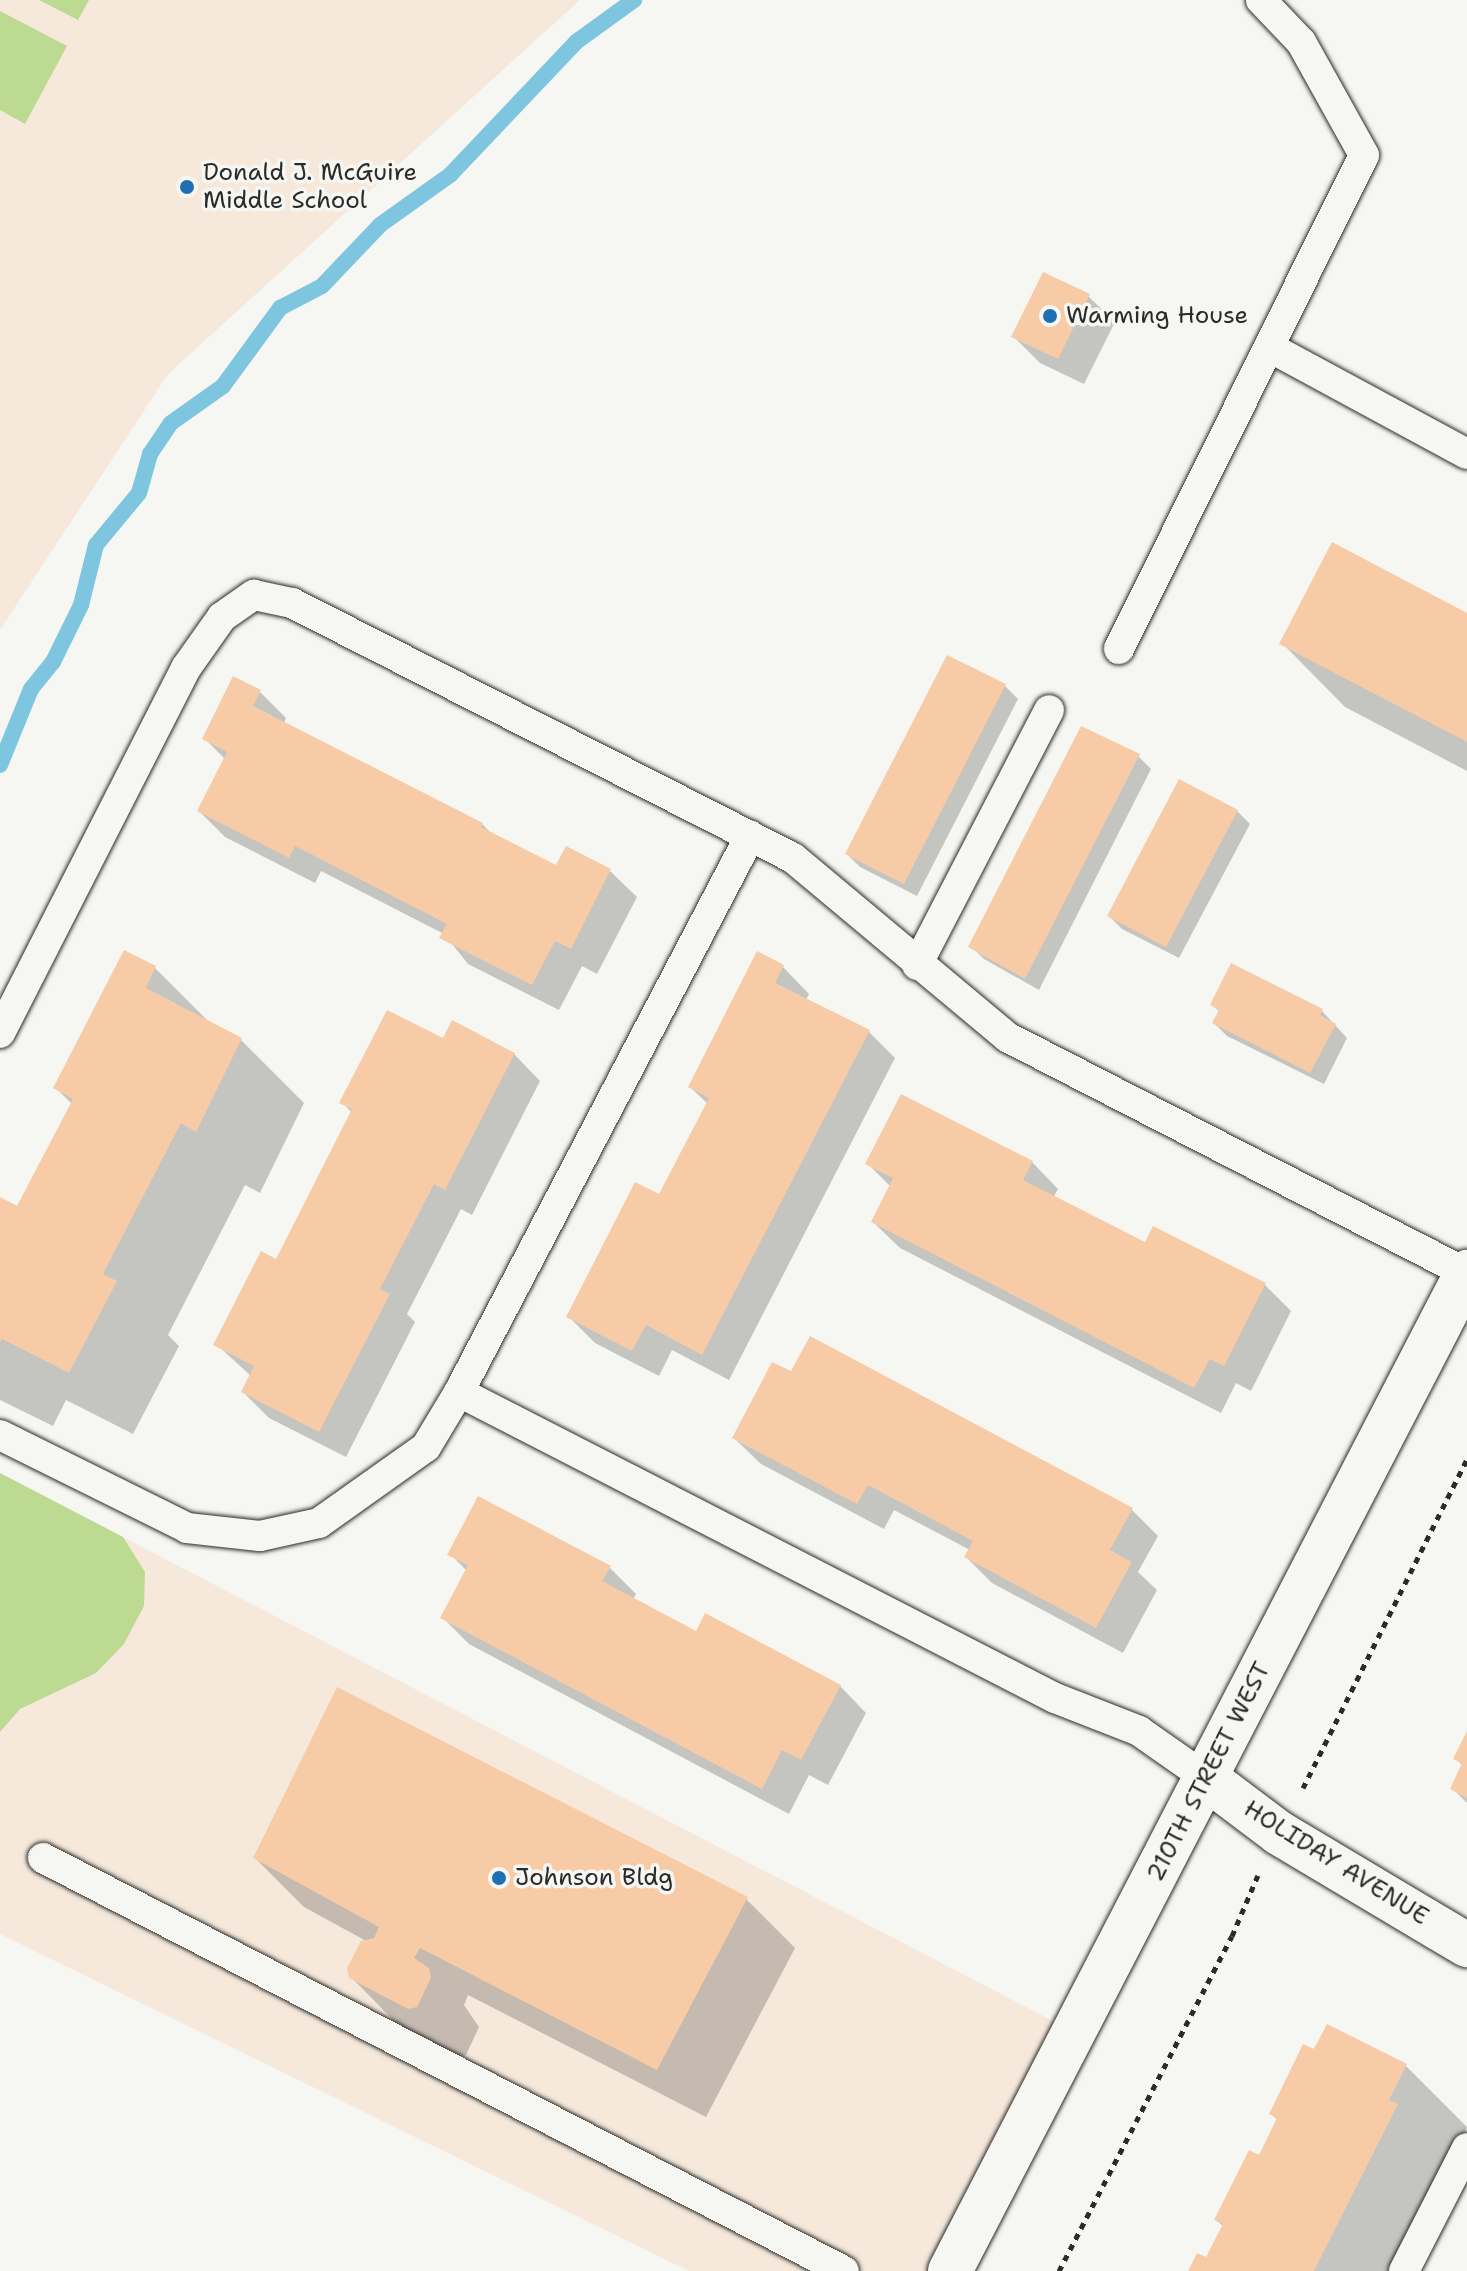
<!DOCTYPE html>
<html>
<head>
<meta charset="utf-8">
<style>
  body { margin:0 }
  #map { position:relative; width:1467px; height:2271px; overflow:hidden; background:#f6f6f2; font-family:"Shantell Sans",sans-serif }
  div>[style] { position:absolute }
  [style*='--x'] { left:calc(var(--x)*1px); top:calc(var(--y)*1px); width:calc(var(--w)*1px); rotate:calc(var(--a)*1deg) }
  .built>* { inset:0; background:#f6e9db }
  .green>* { inset:0; background:#bcda92 }
  .shadow>* { inset:0; background:#0003 }
  .stream>* { height:16px; margin:-8px; padding:0 8px; transform-origin:8px; border-radius:8px; background:#7ec5df }
  .building>* { inset:0; background:#f7cba6 }
  .path>* { height:5px; margin-top:-2.5px; transform-origin:0; background:repeating-linear-gradient(90deg,#2b2b2b 0 6px,transparent 0 12px) }
  .roads { filter:drop-shadow(0 0 2px #2b2b2b) drop-shadow(0 0 2px #2b2b2b) }
  .lane>* { height:30px; margin:-15px; padding:0 15px; transform-origin:15px; border-radius:15px; background:#f6f6f2 }
  .street>* { height:44px; margin:-22px; padding:0 22px; transform-origin:22px; border-radius:22px; background:#f6f6f2 }
  .secondary>* { height:44px; margin:-22px; padding:0 22px; transform-origin:22px; border-radius:22px; background:#f6f6f2 }
  .dots>* { width:22px; height:22px; translate:-50% -50%; box-sizing:border-box; border:4px solid #f6f6f2; border-radius:50% }
  span { translate:-50% -50%; white-space:nowrap; text-align:center; line-height:1.15; -webkit-text-stroke:7px #f6f6f2; paint-order:stroke }
  .poi-label { font-size:24px; color:#2b2b2b }
  .left { translate:0 -50%; text-align:left }
  .street-label { font-size:24px; color:#2b2b2b }
</style>
</head>
<body>
<div id="map">
  <div class="built">
    <div style="clip-path:polygon(0 0,580px 0,168px 374px,0 630px)"></div>
    <div style="clip-path:polygon(0 1473px,1074px 2032px,948px 2271px,689px 2271px,0 1934px)"></div>
  </div>
  <div class="green">
    <div style="clip-path:polygon(39px 0,89px 0,78px 20px)"></div>
    <div style="clip-path:polygon(0 11px,67px 46px,25px 124px,0 110px)"></div>
    <div style="clip-path:polygon(0 1473px,123px 1537px,145px 1572px,144px 1606px,124px 1644px,96px 1673px,20px 1709px,0 1732px)"></div>
  </div>
  <div class="shadow">
    <div style="clip-path:polygon(1088px 296px,1115px 322px,1084px 384px,1040px 363px,1014px 337px)"></div>
    <div style="clip-path:polygon(1467px 615px,1467px 771px,1345px 707px,1282px 643px)"></div>
    <div style="clip-path:polygon(1005px 686px,1018px 699px,917px 896px,860px 867px,847px 854px)"></div>
    <div style="clip-path:polygon(260px 692px,286px 718px,284px 723px,482px 824px,492px 834px,557px 867px,610px 871px,637px 897px,597px 974px,582px 966px,559px 1010px,468px 964px,444px 934px,321px 871px,315px 883px,225px 837px,199px 811px,225px 759px,204px 738px)"></div>
    <div style="clip-path:polygon(1138px 756px,1151px 769px,1039px 990px,984px 959px,971px 946px)"></div>
    <div style="clip-path:polygon(1237px 811px,1250px 824px,1179px 958px,1122px 929px,1109px 916px)"></div>
    <div style="clip-path:polygon(758px 954px,783px 967px,809px 994px,806px 1000px,868px 1031px,895px 1058px,729px 1380px,672px 1350px,659px 1376px,595px 1343px,569px 1317px,660px 1197px,708px 1104px,690px 1087px)"></div>
    <div style="clip-path:polygon(155px 968px,212px 1025px,241px 1040px,304px 1103px,260px 1193px,245px 1185px,168px 1335px,179px 1346px,133px 1434px,66px 1400px,53px 1426px,0 1400px,0 1199px,18px 1209px,72px 1104px,55px 1087px)"></div>
    <div style="clip-path:polygon(1212px 1005px,1322px 1011px,1347px 1038px,1324px 1084px,1227px 1036px,1214px 1023px,1220px 1012px)"></div>
    <div style="clip-path:polygon(443px 1041px,514px 1054px,540px 1081px,472px 1215px,461px 1209px,407px 1314px,415px 1322px,346px 1457px,269px 1418px,243px 1392px,251px 1376px,216px 1344px,277px 1261px,352px 1113px,342px 1102px)"></div>
    <div style="clip-path:polygon(1032px 1162px,1058px 1189px,1053px 1198px,1146px 1245px,1265px 1285px,1291px 1311px,1251px 1391px,1236px 1383px,1221px 1413px,900px 1248px,873px 1222px,891px 1187px,868px 1164px)"></div>
    <div style="clip-path:polygon(734px 1438px,1131px 1509px,1158px 1536px,1138px 1572px,1157px 1590px,1123px 1653px,992px 1583px,966px 1557px,970px 1550px,894px 1510px,884px 1529px,761px 1464px)"></div>
    <div style="clip-path:polygon(450px 1554px,610px 1568px,636px 1594px,633px 1600px,697px 1634px,840px 1686px,866px 1713px,828px 1785px,809px 1775px,789px 1814px,469px 1644px,442px 1617px,467px 1571px)"></div>
    <div style="clip-path:polygon(1467px 1735px,1467px 1803px,1452px 1788px,1463px 1766px,1455px 1758px)"></div>
    <div style="clip-path:polygon(255px 1858px,746px 1899px,795px 1948px,706px 2117px,468px 1995px,464px 2005px,479px 2027px,466px 2055px,458px 2056px,400px 2027px,351px 1977px,368px 1942px,304px 1907px)"></div>
    <div style="clip-path:polygon(1328px 2027px,1406px 2066px,1467px 2127px,1409px 2271px,1190px 2271px,1207px 2260px,1224px 2227px,1216px 2220px,1260px 2158px,1278px 2120px,1271px 2114px)"></div>
  </div>
  <div class="stream">
    <div style="--x:0;--y:765;--w:82;--a:-67.8"></div>
    <div style="--x:31;--y:689;--w:35;--a:-51"></div>
    <div style="--x:53;--y:662;--w:64;--a:-63.8"></div>
    <div style="--x:81;--y:605;--w:62;--a:-76"></div>
    <div style="--x:96;--y:545;--w:67;--a:-50.4"></div>
    <div style="--x:139;--y:493;--w:41;--a:-74.2"></div>
    <div style="--x:150;--y:454;--w:37;--a:-56"></div>
    <div style="--x:171;--y:423;--w:64;--a:-35.4"></div>
    <div style="--x:223;--y:386;--w:97;--a:-53.8"></div>
    <div style="--x:280;--y:308;--w:47;--a:-27.6"></div>
    <div style="--x:322;--y:286;--w:84;--a:-46.4"></div>
    <div style="--x:380;--y:225;--w:86;--a:-35.5"></div>
    <div style="--x:450;--y:175;--w:183;--a:-46.5"></div>
    <div style="--x:576;--y:42;--w:72;--a:-35.9"></div>
  </div>
  <div class="building">
    <div style="clip-path:polygon(1043px 272px,1090px 294px,1058px 359px,1011px 337px)"></div>
    <div style="clip-path:polygon(1332px 542px,1467px 613px,1467px 742px,1279px 644px)"></div>
    <div style="clip-path:polygon(947px 655px,1006px 684px,904px 884px,845px 854px)"></div>
    <div style="clip-path:polygon(233px 676px,261px 690px,253px 706px,483px 823px,481px 827px,556px 865px,566px 846px,611px 869px,571px 949px,555px 941px,532px 985px,439px 938px,447px 924px,295px 846px,289px 858px,197px 811px,227px 752px,202px 739px)"></div>
    <div style="clip-path:polygon(1081px 726px,1140px 754px,1025px 979px,968px 947px)"></div>
    <div style="clip-path:polygon(1179px 779px,1238px 810px,1166px 947px,1107px 916px)"></div>
    <div style="clip-path:polygon(124px 950px,156px 966px,146px 988px,242px 1038px,196px 1132px,181px 1123px,103px 1274px,117px 1281px,69px 1373px,2px 1339px,0 1343px,0 1197px,17px 1206px,73px 1099px,53px 1088px)"></div>
    <div style="clip-path:polygon(757px 951px,784px 965px,775px 983px,870px 1030px,702px 1355px,646px 1325px,632px 1351px,566px 1317px,635px 1182px,659px 1194px,709px 1098px,688px 1087px)"></div>
    <div style="clip-path:polygon(1231px 963px,1323px 1009px,1320px 1015px,1336px 1024px,1310px 1073px,1212px 1023px,1219px 1010px,1210px 1005px)"></div>
    <div style="clip-path:polygon(387px 1010px,443px 1038px,452px 1020px,515px 1053px,445px 1190px,434px 1184px,380px 1289px,390px 1294px,319px 1432px,241px 1392px,254px 1366px,213px 1345px,261px 1251px,276px 1259px,352px 1109px,339px 1103px)"></div>
    <div style="clip-path:polygon(901px 1094px,1033px 1161px,1023px 1180px,1145px 1242px,1153px 1226px,1266px 1283px,1224px 1366px,1210px 1359px,1194px 1388px,871px 1222px,893px 1178px,865px 1164px)"></div>
    <div style="clip-path:polygon(810px 1336px,1133px 1508px,1110px 1550px,1132px 1562px,1096px 1628px,964px 1557px,973px 1541px,868px 1485px,857px 1504px,732px 1438px,772px 1362px,791px 1371px)"></div>
    <div style="clip-path:polygon(478px 1496px,611px 1566px,602px 1581px,696px 1631px,705px 1613px,841px 1685px,801px 1760px,782px 1750px,762px 1789px,440px 1618px,468px 1565px,447px 1555px)"></div>
    <div style="clip-path:polygon(337px 1687px,748px 1897px,657px 2070px,420px 1948px,414px 1958px,429px 1968px,431px 1978px,417px 2007px,408px 2009px,349px 1978px,347px 1968px,361px 1941px,374px 1938px,379px 1927px,253px 1858px)"></div>
    <div style="clip-path:polygon(1467px 1731px,1467px 1798px,1450px 1789px,1462px 1763px,1453px 1759px)"></div>
    <div style="clip-path:polygon(1327px 2024px,1407px 2064px,1389px 2100px,1398px 2104px,1314px 2271px,1188px 2271px,1197px 2253px,1206px 2257px,1223px 2224px,1214px 2220px,1249px 2150px,1259px 2155px,1277px 2118px,1269px 2114px,1303px 2044px,1314px 2049px)"></div>
  </div>
  <div class="path">
    <div style="--x:1303;--y:1788;--w:368;--a:-63.5"></div>
    <div style="--x:1059;--y:2271;--w:377;--a:-62.7"></div>
    <div style="--x:1232;--y:1936;--w:66;--a:-66.9"></div>
  </div>
  <div class="roads">
    <div class="lane">
      <div style="--x:1271;--y:348;--w:223;--a:28.4"></div>
      <div style="--x:1119;--y:649;--w:551;--a:-63.62"></div>
      <div style="--x:1364;--y:155;--w:129;--a:-119.1"></div>
      <div style="--x:1301;--y:42;--w:58;--a:-133.6"></div>
      <div style="--x:917;--y:965;--w:287;--a:-62.6"></div>
      <div style="--x:0;--y:1033;--w:410;--a:-63"></div>
      <div style="--x:186;--y:668;--w:62;--a:-54.8"></div>
      <div style="--x:222;--y:617;--w:39;--a:-35"></div>
      <div style="--x:254;--y:595;--w:39;--a:12"></div>
      <div style="--x:292;--y:603;--w:562;--a:26.98"></div>
      <div style="--x:793;--y:858;--w:279;--a:39.9"></div>
      <div style="--x:1007;--y:1037;--w:516;--a:27.21"></div>
      <div style="--x:459;--y:1392;--w:628;--a:-62.37"></div>
      <div style="--x:0;--y:1435;--w:209;--a:26.4"></div>
      <div style="--x:187;--y:1528;--w:73;--a:6.3"></div>
      <div style="--x:260;--y:1536;--w:60;--a:-12.4"></div>
      <div style="--x:319;--y:1523;--w:131;--a:-35.4"></div>
      <div style="--x:426;--y:1447;--w:64;--a:-59"></div>
      <div style="--x:459;--y:1392;--w:670;--a:27.18"></div>
      <div style="--x:1055;--y:1698;--w:90;--a:21.4"></div>
      <div style="--x:1139;--y:1731;--w:82;--a:35"></div>
      <div style="--x:43;--y:1858;--w:901;--a:27.28"></div>
      <div style="--x:1404;--y:2271;--w:138;--a:-62.9"></div>
    </div>
    <div class="street">
      <div style="--x:1206;--y:1778;--w:91;--a:37"></div>
      <div style="--x:1279;--y:1833;--w:219;--a:30.8"></div>
    </div>
    <div class="secondary">
      <div style="--x:950;--y:2271;--w:1125;--a:-62.64"></div>
    </div>
  </div>
  <div class="dots">
    <div style="left:187px;top:187px;background:#1f6fb2"></div>
    <div style="left:1050px;top:316px;background:#1f6fb2"></div>
    <div style="left:499px;top:1878px;background:#1f6fb2"></div>
  </div>
  <div class="poi-label">
    <span class="left" style="left:203px;top:187px">Donald J. McGuire<br>Middle School</span>
    <span class="left" style="left:1066px;top:316px">Warming House</span>
    <span class="left" style="left:515px;top:1878px">Johnson Bldg</span>
  </div>
  <div class="street-label">
    <span style="left:1209px;top:1772px;rotate:-63deg">210TH STREET WEST</span>
    <span style="left:1336px;top:1863px;rotate:32deg">HOLIDAY AVENUE</span>
  </div>
</div>
</body>
</html>
